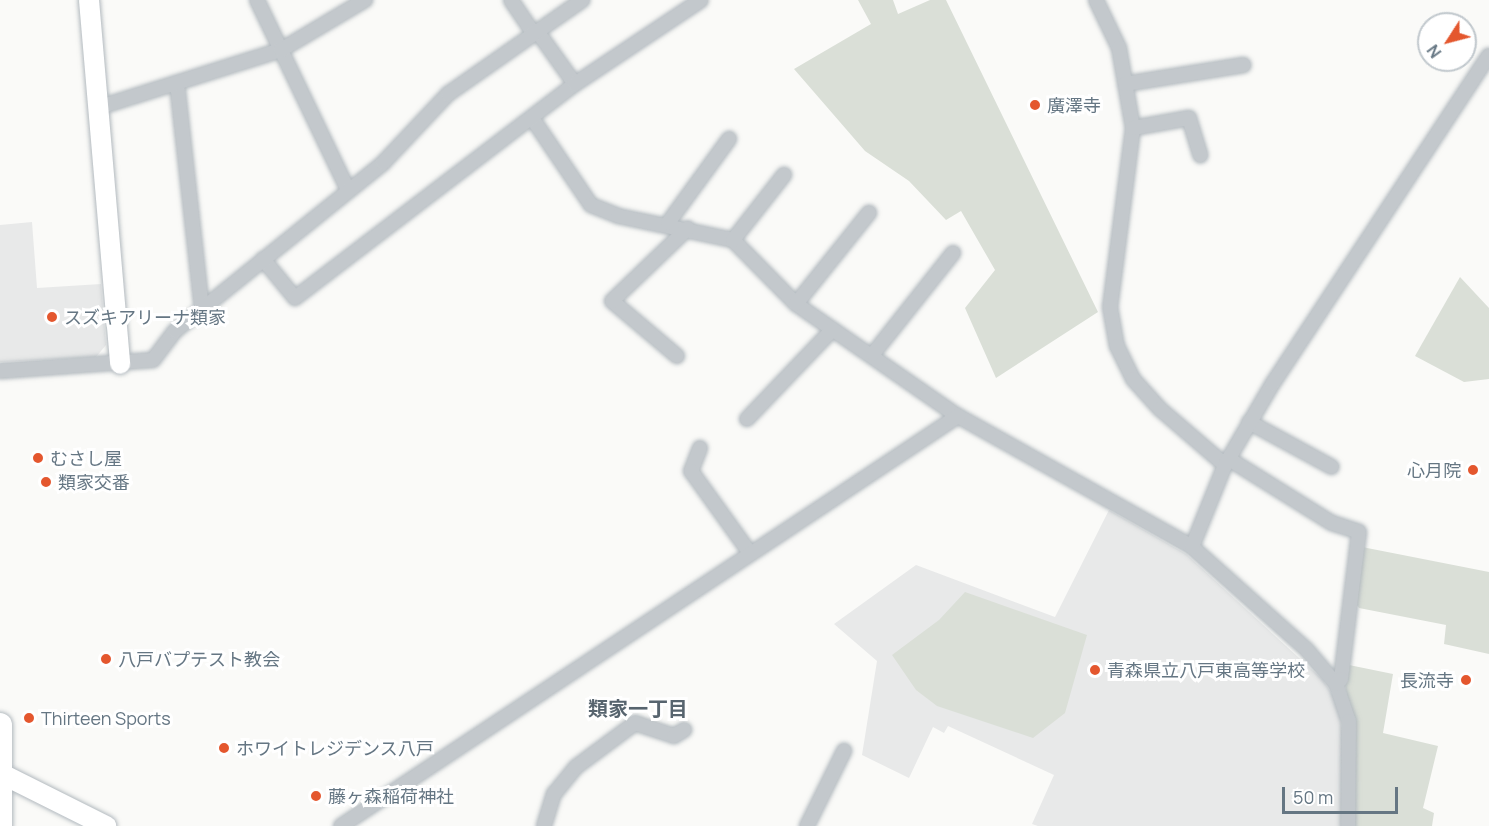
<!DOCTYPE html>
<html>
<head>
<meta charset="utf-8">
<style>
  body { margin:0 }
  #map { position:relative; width:1489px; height:826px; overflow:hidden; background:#fafaf8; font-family:Manrope,"Noto Sans JP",sans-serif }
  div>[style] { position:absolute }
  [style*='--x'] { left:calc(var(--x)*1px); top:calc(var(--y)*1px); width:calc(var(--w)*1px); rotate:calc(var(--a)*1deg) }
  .built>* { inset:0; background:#e8e9e9 }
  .green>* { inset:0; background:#dadfd7 }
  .roads { filter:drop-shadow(0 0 2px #b3babf) drop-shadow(0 0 2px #b3babf) }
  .street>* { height:14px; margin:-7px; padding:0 7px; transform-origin:7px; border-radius:7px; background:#c3c8cc }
  .secondary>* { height:20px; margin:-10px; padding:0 10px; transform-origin:10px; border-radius:10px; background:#fff }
  .highway>* { height:24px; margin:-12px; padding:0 12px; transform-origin:12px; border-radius:12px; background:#fff }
  .dots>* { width:16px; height:16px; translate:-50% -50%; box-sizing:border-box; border:3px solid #fff; border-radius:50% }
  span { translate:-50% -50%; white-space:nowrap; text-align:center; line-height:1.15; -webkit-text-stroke:6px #fff; paint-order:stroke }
  .poi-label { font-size:18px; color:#657683 }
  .left { translate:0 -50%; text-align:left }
  .right { translate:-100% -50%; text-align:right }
  .neighbourhood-label { font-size:20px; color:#57646e; font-weight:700 }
  .north { position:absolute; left:1417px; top:12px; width:60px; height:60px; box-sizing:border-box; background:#fff; border:2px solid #c1c8cd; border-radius:50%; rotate:234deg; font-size:16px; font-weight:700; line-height:24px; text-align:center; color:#657683 }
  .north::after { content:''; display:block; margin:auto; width:21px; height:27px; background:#e4572e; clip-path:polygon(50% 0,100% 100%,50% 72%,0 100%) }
  .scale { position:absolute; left:1282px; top:787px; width:116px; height:27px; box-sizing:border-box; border:3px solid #657683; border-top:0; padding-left:8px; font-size:18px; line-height:21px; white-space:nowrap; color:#657683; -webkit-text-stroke:4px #fff; paint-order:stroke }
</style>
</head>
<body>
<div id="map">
  <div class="built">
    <div style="clip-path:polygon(32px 222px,37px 288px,101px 284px,106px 345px,96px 357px,0 362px,0 225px)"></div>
    <div style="clip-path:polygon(1109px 510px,1186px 554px,1322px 679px,1338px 703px,1342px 731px,1342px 826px,1038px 826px,1032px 824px,1054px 775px,948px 726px,944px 733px,933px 727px,909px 778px,862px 755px,877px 661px,834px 624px,916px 565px,1055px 617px)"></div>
  </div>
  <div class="green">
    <div style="clip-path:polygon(858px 0,893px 0,898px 14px,930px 0,946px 0,1098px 312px,996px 378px,965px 308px,995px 270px,961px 211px,946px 220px,909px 181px,865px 151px,794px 69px,871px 24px)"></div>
    <div style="clip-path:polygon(1460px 277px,1489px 308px,1489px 379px,1464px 382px,1415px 356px)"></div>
    <div style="clip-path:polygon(1362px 547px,1489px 572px,1489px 654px,1444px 644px,1446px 625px,1359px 608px,1354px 601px)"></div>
    <div style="clip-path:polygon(965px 592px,1087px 635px,1065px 713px,1033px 738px,937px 706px,916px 690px,892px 655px,939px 620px)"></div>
    <div style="clip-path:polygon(1349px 665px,1393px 674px,1383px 733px,1438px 746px,1423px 808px,1434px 813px,1432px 826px,1353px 826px,1354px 728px,1345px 685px)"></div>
  </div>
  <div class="roads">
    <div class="street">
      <div style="--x:257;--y:0;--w:211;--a:64.4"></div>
      <div style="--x:511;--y:0;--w:40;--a:56"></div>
      <div style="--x:1096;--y:0;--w:53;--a:64.4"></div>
      <div style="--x:1119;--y:48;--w:81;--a:80.1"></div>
      <div style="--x:1133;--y:128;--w:180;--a:97.3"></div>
      <div style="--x:1110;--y:307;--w:40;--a:80"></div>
      <div style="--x:1117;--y:346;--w:37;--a:64"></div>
      <div style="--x:1133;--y:379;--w:40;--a:48"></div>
      <div style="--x:1160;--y:409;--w:86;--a:40.7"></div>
      <div style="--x:537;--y:31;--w:65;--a:54.4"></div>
      <div style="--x:177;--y:83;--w:226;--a:83.7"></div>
      <div style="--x:1125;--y:84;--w:120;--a:-9.1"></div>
      <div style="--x:100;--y:107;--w:190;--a:-17.5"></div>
      <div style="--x:281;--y:50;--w:98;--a:-30.8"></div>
      <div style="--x:532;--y:118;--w:105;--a:55.9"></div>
      <div style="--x:591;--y:205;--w:29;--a:22"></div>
      <div style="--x:618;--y:216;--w:117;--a:11.8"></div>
      <div style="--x:733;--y:240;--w:90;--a:45.5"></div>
      <div style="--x:796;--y:304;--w:197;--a:34.7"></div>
      <div style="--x:958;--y:416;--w:268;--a:29.2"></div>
      <div style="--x:1192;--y:547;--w:154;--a:41.8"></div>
      <div style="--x:1307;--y:650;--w:45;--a:49.5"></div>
      <div style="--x:1336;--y:684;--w:39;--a:71"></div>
      <div style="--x:1349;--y:721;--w:105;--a:90.5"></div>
      <div style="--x:1133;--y:128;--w:57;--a:-10.1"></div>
      <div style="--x:1189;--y:118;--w:39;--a:73"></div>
      <div style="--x:668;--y:223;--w:104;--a:-54"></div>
      <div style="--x:733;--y:240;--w:83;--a:-51.9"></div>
      <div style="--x:263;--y:259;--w:50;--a:50.6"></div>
      <div style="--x:295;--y:298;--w:352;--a:-37.4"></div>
      <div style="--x:575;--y:84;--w:151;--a:-33.7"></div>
      <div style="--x:796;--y:304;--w:117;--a:-51.3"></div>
      <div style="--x:873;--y:354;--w:129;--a:-51.6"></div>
      <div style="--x:677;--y:356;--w:85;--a:-139.8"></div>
      <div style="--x:612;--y:301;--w:105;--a:-43.8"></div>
      <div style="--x:0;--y:371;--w:153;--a:-4.1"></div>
      <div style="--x:153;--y:360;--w:36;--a:-53"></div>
      <div style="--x:175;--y:331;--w:267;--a:-38.9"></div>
      <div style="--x:383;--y:163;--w:95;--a:-46.7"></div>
      <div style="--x:448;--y:94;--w:164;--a:-35"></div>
      <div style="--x:747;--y:419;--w:124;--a:-46.3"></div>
      <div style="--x:1249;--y:422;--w:94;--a:28.5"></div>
      <div style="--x:700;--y:448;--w:25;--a:111"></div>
      <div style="--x:691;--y:471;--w:101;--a:54.3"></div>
      <div style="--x:1229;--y:459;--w:121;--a:31.9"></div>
      <div style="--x:1332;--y:523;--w:28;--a:18"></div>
      <div style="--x:1359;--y:532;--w:148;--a:97"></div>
      <div style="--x:1341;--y:679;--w:7;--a:135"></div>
      <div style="--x:1192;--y:547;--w:88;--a:-68.1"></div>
      <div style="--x:1225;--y:465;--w:95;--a:-59.7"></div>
      <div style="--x:1273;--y:383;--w:392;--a:-56.6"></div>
      <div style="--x:341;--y:826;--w:741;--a:-33.6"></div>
      <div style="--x:544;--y:826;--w:34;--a:-73"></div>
      <div style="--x:554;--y:794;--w:35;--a:-51"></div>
      <div style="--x:576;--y:767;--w:74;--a:-36.7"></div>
      <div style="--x:635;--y:723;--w:41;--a:18.4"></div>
      <div style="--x:674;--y:736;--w:12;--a:-31"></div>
      <div style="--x:807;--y:826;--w:84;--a:-63.7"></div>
    </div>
    <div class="secondary">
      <div style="--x:89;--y:0;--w:365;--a:85.1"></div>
      <div style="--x:0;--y:773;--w:119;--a:26.6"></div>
    </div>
    <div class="highway">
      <div style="--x:0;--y:725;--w:101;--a:90"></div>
    </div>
  </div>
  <div class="dots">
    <div style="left:1035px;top:105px;background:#e4572e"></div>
    <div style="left:52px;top:317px;background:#e4572e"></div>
    <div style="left:38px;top:458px;background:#e4572e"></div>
    <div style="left:1473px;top:470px;background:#e4572e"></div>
    <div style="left:46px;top:482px;background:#e4572e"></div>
    <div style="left:106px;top:659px;background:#e4572e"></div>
    <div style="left:1095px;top:670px;background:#e4572e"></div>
    <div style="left:1466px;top:680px;background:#e4572e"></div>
    <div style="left:29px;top:718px;background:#e4572e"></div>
    <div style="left:224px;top:748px;background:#e4572e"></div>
    <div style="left:316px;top:796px;background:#e4572e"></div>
  </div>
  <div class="poi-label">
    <span class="left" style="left:1047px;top:105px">廣澤寺</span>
    <span class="left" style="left:64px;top:317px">スズキアリーナ類家</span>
    <span class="left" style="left:50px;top:458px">むさし屋</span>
    <span class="right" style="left:1461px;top:470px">心月院</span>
    <span class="left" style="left:58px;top:482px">類家交番</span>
    <span class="left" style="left:118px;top:659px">八戸バプテスト教会</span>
    <span class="left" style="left:1107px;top:670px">青森県立八戸東高等学校</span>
    <span class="right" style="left:1454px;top:680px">長流寺</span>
    <span class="left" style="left:41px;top:718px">Thirteen Sports</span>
    <span class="left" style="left:236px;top:748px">ホワイトレジデンス八戸</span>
    <span class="left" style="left:328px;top:796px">藤ヶ森稲荷神社</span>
  </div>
  <div class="neighbourhood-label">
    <span style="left:638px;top:708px">類家一丁目</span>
  </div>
  <div class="north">N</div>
  <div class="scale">50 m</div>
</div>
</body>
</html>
